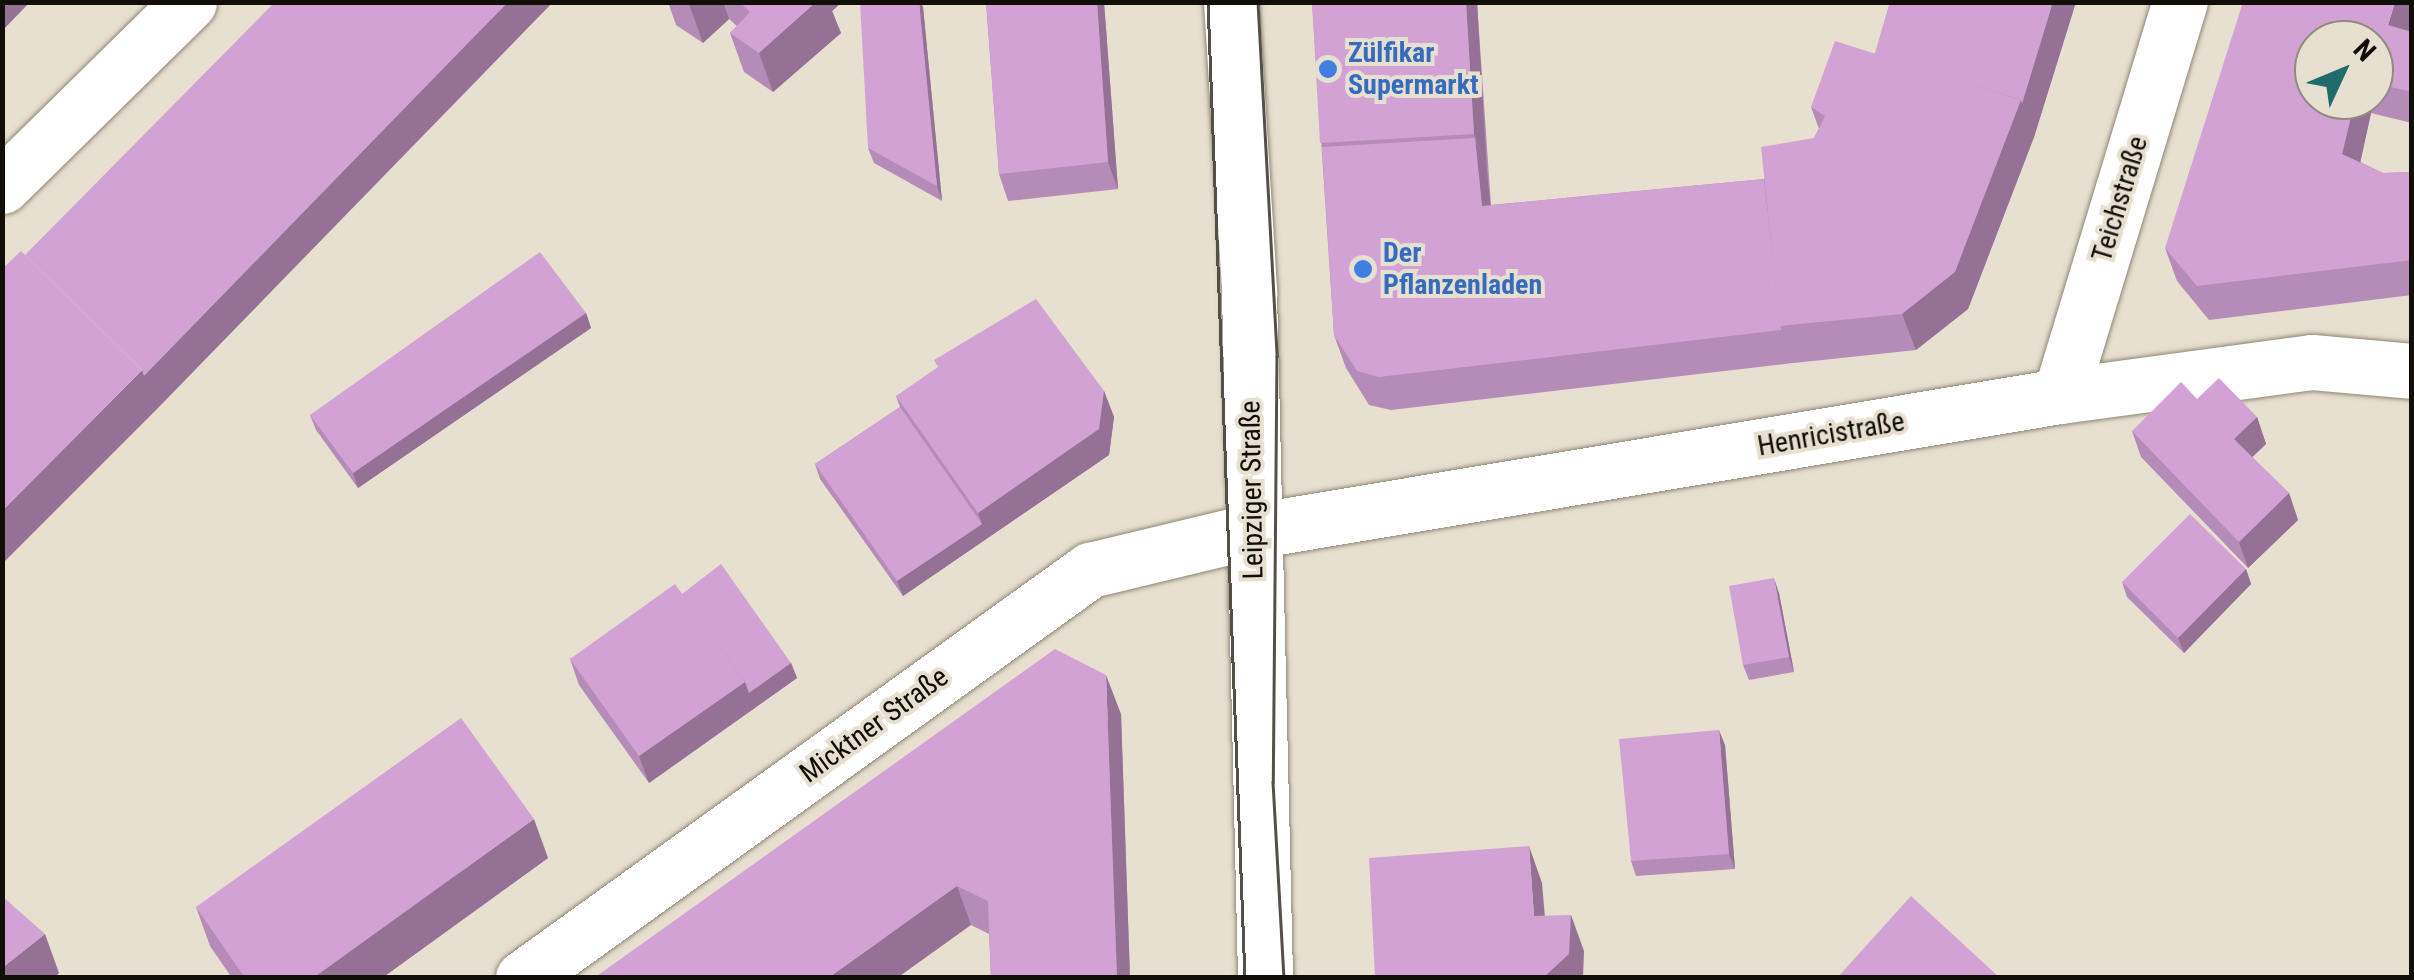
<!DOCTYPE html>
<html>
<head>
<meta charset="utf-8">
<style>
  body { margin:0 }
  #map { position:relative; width:2414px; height:980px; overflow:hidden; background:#e7dfcf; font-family:"Roboto Condensed",sans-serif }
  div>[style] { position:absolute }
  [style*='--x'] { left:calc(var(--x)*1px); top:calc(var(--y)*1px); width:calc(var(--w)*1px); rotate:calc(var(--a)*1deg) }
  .roads { filter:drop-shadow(0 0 2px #8e8678) drop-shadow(0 0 2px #8e8678) }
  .minor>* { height:55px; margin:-27.5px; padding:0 27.5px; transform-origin:27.5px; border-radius:27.5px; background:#fff }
  .secondary>* { height:55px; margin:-27.5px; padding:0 27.5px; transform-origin:27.5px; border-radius:27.5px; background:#fff }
  .tram>* { height:2.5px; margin:-1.25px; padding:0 1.25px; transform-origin:1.25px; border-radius:1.25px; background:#545047 }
  .wall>* { inset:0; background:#b58bb7 }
  .shaded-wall>* { inset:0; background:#947195 }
  .building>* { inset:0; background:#d3a2d5 }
  .dots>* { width:28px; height:28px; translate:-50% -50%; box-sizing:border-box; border:5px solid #e7dfcf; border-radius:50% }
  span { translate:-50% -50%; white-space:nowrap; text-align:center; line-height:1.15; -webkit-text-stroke:8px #e7dfcf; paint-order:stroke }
  .shop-label { font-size:28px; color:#366cbe; font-weight:700 }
  .left { translate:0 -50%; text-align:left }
  .street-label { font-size:28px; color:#110e09 }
  .frame { position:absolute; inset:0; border:5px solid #110e09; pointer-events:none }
  .north { position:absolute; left:2294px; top:20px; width:100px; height:100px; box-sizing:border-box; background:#e7dfcf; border:2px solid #918b80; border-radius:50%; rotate:46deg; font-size:28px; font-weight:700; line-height:40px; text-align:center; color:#110e09 }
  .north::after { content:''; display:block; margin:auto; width:35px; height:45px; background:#1f6c6b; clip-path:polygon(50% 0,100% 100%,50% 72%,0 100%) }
</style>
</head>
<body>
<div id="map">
  <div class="roads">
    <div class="minor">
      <div style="--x:2;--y:186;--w:262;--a:-44.5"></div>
      <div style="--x:2060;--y:396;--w:412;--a:-73.1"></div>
      <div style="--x:523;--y:978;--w:699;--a:-35.74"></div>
      <div style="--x:1090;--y:570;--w:168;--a:-13.5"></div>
      <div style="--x:1253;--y:531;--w:818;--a:-9.5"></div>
      <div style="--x:2060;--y:396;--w:254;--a:-7.7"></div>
      <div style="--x:2312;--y:362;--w:100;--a:5.1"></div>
    </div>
    <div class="secondary">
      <div style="--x:1231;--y:2;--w:291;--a:86.4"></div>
      <div style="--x:1249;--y:292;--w:686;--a:88.66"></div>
    </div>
  </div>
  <div class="tram">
    <div style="--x:1208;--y:2;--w:977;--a:87.83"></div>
    <div style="--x:1258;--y:2;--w:355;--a:86.9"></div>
    <div style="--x:1277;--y:356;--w:426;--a:90.5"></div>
    <div style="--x:1273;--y:782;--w:196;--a:86.8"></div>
  </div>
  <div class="wall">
    <div style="clip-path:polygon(668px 2px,842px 2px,832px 11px,841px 33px,773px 92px,744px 72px,730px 33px,737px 26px,729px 19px,703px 43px,676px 25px)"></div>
    <div style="clip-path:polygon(986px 2px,1104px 2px,1118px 189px,1008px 201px,999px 174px)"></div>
    <div style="clip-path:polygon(1312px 2px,1477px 2px,1491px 205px,1764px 179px,1814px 138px,1819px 129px,1811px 107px,1875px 54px,1890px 2px,2076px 2px,2034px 137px,1968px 309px,1916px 350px,1793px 363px,1391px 410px,1369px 405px,1346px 368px,1334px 335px)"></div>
    <div style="clip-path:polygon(evenodd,2412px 2px,2412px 22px,2409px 31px,2412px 32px,2412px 123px,2371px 113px,2360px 162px,2383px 173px,2412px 172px,2412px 295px,2209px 320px,2177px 281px,2165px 248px,2412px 2px,2374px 40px,2374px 100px,2314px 100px,2374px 40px)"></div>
    <div style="clip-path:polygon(923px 7px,942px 201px,874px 163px,868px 148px)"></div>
    <div style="clip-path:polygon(586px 313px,591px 328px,358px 488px,316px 430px,310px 415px)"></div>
    <div style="clip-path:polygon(1104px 391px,1114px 417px,1109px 455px,903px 596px,820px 479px,815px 464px,900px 407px,896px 396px)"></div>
    <div style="clip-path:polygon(2257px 417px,2266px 444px,2252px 457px,2289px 493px,2298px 520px,2248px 568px,2141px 457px,2132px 431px)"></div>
    <div style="clip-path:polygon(2246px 569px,2251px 584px,2184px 653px,2127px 597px,2122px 582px)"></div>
    <div style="clip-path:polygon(1779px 593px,1794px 672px,1749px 680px,1743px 665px)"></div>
    <div style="clip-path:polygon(682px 594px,791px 663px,797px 678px,649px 783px,579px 685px,570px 659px)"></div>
    <div style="clip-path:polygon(1121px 714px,1130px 978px,991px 978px,989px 934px,971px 925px,594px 978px)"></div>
    <div style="clip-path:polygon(1725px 745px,1735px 869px,1636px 876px,1631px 861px)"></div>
    <div style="clip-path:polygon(548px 858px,382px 978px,232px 978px,210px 946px,196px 907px)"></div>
  </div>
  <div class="shaded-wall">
    <div style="clip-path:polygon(2px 2px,30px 2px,2px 31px)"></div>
    <div style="clip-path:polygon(508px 2px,553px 2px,156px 410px,2px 564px,2px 511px)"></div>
    <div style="clip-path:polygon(690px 2px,723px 2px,729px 19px,703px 43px,689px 4px)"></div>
    <div style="clip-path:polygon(816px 2px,842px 2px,832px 11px,841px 33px,773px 92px,759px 53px)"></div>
    <div style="clip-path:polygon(919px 2px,921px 2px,923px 7px,942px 201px,937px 186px)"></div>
    <div style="clip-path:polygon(1097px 2px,1104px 2px,1118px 189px,1108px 162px)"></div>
    <div style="clip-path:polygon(1466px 2px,1477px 2px,1487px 171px,1474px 134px)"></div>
    <div style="clip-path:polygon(2053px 2px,2076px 2px,2034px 137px,1968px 309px,1916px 350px,1902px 314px)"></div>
    <div style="clip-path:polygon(2395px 2px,2412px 2px,2412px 22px,2400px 58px,2388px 25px)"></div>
    <div style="clip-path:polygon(2355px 100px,2367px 100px,2371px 113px,2355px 187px,2342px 154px)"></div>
    <div style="clip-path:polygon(1475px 138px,1487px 171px,1494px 239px,1482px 206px)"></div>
    <div style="clip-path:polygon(586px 313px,591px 328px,358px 488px,353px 473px)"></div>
    <div style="clip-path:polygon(1104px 391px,1114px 417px,1109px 455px,903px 596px,897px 581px,982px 524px,978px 513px)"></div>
    <div style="clip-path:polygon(2257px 417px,2266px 444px,2244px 465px,2234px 439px)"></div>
    <div style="clip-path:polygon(2289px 493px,2298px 520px,2248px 568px,2239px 542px)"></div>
    <div style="clip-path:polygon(2246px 569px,2251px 584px,2184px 653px,2178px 638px)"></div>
    <div style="clip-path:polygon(1774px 578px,1779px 593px,1794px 672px,1789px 657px)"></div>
    <div style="clip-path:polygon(791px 663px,797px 678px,649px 783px,639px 756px,745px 682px)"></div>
    <div style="clip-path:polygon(1106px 675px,1121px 714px,1130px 978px,1117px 978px)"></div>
    <div style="clip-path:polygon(1719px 730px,1725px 745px,1735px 869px,1729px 854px)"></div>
    <div style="clip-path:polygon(534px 819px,548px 858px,382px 978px,313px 978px)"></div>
    <div style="clip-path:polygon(1529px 846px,1542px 883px,1548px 953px,1534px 916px)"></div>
    <div style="clip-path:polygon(957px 886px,971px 925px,897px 978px,828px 978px)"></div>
    <div style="clip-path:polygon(1571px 915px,1584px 951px,1583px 978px,1543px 978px)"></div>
    <div style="clip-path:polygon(45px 934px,59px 973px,54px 978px,2px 978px,2px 968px)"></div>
  </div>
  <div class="building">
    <div style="clip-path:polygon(275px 2px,508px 2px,144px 376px,142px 370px,25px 255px)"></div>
    <div style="clip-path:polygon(739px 2px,816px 2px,759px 53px,730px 33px,750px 12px)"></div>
    <div style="clip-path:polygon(860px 2px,919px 2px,937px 186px,868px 148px)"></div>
    <div style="clip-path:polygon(986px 2px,1097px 2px,1108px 162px,999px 174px)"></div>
    <div style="clip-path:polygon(1312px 2px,1466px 2px,1474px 134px,1320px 143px)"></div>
    <div style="clip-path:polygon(1890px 2px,2053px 2px,2022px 104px,2021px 100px,1875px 54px)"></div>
    <div style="clip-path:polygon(2243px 2px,2395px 2px,2388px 25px,2412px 32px,2412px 92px,2374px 83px,2374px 40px,2314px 40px,2314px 100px,2355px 100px,2342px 154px,2383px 173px,2412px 172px,2412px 260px,2197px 286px,2165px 248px)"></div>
    <div style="clip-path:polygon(1835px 41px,2021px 100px,1955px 272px,1902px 314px,1780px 326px,1761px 147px,1814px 138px,1825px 116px,1811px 107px)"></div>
    <div style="clip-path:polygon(1475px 138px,1482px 206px,1764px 179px,1781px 330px,1379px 377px,1357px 371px,1334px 335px,1322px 147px)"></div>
    <div style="clip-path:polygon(21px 251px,142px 370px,2px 511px,2px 269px)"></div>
    <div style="clip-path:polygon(540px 252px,586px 313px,353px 473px,310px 415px)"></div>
    <div style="clip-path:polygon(1036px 299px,1104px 391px,1099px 429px,978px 513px,896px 396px,938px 367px,934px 360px)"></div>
    <div style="clip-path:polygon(2219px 378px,2257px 417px,2234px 439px,2289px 493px,2239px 542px,2132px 431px,2181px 382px,2197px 399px)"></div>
    <div style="clip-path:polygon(900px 407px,982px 524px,897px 581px,815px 464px)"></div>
    <div style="clip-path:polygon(2190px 514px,2246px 569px,2178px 638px,2122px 582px)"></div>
    <div style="clip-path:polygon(721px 564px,791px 663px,749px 693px,745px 682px,682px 594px)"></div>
    <div style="clip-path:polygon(1774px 578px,1789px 657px,1743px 665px,1729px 586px)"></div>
    <div style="clip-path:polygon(675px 584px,745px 682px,639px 756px,570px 659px)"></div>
    <div style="clip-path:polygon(1055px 649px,1106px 675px,1117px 978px,991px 978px,988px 901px,957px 886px,828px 978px,594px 978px)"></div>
    <div style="clip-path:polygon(461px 718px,534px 819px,313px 978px,245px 978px,196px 907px)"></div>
    <div style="clip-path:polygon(1719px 730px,1729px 854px,1631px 861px,1619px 739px)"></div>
    <div style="clip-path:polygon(1529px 846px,1534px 916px,1571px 915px,1569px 954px,1543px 978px,1375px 978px,1369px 858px)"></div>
    <div style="clip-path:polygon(2px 896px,45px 934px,2px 968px)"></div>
    <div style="clip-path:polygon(1911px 896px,2000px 978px,1837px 978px)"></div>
  </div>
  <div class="dots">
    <div style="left:1328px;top:69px;background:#3f7fe0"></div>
    <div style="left:1363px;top:269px;background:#3f7fe0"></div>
  </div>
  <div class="shop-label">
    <span class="left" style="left:1348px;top:69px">Zülfikar<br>Supermarkt</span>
    <span class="left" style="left:1383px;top:269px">Der<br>Pflanzenladen</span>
  </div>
  <div class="street-label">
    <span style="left:2120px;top:199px;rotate:-73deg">Teichstraße</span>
    <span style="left:1831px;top:434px;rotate:-10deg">Henricistraße</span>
    <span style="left:1252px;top:490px;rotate:-91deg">Leipziger Straße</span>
    <span style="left:874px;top:725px;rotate:-36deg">Micktner Straße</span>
  </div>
  <div class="frame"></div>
  <div class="north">N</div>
</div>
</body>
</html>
